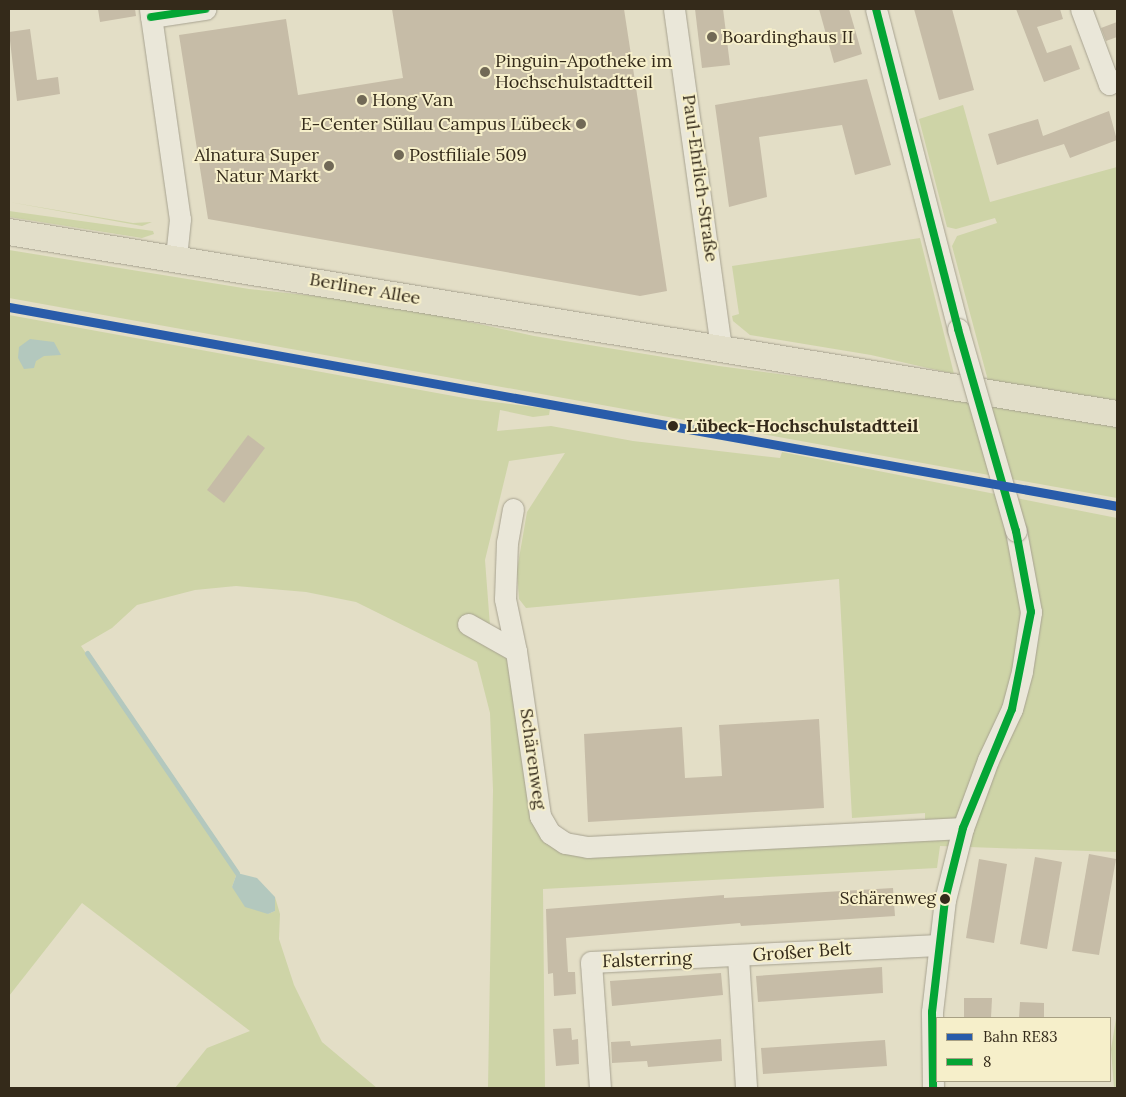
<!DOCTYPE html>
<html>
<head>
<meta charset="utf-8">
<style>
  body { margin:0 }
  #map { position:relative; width:1126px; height:1097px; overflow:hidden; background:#e3dec6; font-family:Lora,serif }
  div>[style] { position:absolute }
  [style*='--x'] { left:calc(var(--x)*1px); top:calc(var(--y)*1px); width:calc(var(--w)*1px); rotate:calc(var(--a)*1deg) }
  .green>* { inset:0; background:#ced4a7 }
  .water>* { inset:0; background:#b3c8be }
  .stream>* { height:5px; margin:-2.5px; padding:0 2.5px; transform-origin:2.5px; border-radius:2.5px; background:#b3c8be }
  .building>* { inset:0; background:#c6bca7 }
  .roads { filter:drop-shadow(0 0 1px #a7a290) drop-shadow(0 0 1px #a7a290) }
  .minor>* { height:21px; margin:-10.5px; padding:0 10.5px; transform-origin:10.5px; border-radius:10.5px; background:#eae7d9 }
  .major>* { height:26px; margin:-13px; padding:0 13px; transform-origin:13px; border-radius:13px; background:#e2dec9 }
  .bridges { filter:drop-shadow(0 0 1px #a7a290) drop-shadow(0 0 1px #a7a290) }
  .minor-bridge>* { height:21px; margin:-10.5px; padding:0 10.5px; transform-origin:10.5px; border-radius:10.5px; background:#eae7d9 }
  .bus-1>* { height:8px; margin:-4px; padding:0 4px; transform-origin:4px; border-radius:4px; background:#04a535 }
  .rail-1>* { height:9px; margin:-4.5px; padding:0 4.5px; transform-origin:4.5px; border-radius:4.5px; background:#295caa }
  .dots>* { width:14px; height:14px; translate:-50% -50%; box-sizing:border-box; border:2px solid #f6efca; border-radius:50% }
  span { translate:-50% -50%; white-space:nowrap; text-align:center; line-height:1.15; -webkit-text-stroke:4px #f6efca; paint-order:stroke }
  .bus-label { font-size:17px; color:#342a1a }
  .right { translate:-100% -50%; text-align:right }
  .poi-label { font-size:18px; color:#342a1a }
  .left { translate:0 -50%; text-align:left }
  .street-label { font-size:18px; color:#342a1a }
  .stop-label { font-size:18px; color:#342a1a; font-weight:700 }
  .frame { position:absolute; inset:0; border:10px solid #342a1a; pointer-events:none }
  .legend { position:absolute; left:936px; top:1017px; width:175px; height:65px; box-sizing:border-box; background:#f6efca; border:1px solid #a8a084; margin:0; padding:6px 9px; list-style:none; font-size:15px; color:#342a1a }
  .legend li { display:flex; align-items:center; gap:10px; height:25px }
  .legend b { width:25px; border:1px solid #a8a084 }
</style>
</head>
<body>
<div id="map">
  <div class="green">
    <div style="clip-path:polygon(963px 105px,990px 202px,1117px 167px,1117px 498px,9px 298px,9px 250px,249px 289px,382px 303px,534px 336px,719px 366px,994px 403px,952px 246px,957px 236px,997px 223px,995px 218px,956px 229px,947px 227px,919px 119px)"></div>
    <div style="clip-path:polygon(9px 202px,133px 223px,152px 222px,142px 226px)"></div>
    <div style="clip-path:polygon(9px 211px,153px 231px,154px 234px,142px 238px,9px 217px)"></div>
    <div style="clip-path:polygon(920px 238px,954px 374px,871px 355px,750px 335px,733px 321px,732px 316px,739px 314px,732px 266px)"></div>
    <div style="clip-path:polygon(evenodd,9px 315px,470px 399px,550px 409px,549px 415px,533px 417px,500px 410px,497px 431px,551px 426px,633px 441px,780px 458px,782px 452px,1117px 518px,1117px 852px,940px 846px,937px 868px,543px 889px,545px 1088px,488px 1088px,493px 790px,490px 713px,477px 662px,356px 602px,306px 592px,236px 586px,195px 590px,137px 605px,112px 628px,81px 646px,237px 873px,232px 887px,268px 914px,275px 911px,275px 897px,280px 914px,279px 939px,294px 985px,322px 1042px,377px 1088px,175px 1088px,207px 1048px,250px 1031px,82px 903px,9px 996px,9px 315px,565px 453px,527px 512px,517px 570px,519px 599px,526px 608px,839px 579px,852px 818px,925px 813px,925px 828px,545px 838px,506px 655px,487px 647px,472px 630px,490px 626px,485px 560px,509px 461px,565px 453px)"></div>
    <div style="clip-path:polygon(1117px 1013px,1117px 1088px,1114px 1088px,1111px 1049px)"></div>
  </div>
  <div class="water">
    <div style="clip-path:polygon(30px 339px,54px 342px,61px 355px,44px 356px,36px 361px,34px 368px,24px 369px,18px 358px,19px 347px)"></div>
    <div style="clip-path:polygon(237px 873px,257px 878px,275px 897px,275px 911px,268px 914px,245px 907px,232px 887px)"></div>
  </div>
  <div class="stream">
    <div style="--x:87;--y:653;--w:266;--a:55.7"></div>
  </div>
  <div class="building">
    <div style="clip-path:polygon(98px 9px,135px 9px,136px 16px,100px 22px)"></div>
    <div style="clip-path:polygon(392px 9px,624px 9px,667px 291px,640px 296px,208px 219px,179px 35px,286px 19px,298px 95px,403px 78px)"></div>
    <div style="clip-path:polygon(695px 9px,723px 9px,730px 65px,702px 68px)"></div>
    <div style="clip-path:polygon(819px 9px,849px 9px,862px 54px,834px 63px)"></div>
    <div style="clip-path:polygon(914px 9px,952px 9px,974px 90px,939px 100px)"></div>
    <div style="clip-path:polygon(1016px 9px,1060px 9px,1063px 19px,1037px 27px,1047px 53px,1071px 45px,1080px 69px,1044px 82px)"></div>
    <div style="clip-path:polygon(1117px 22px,1117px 37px,1106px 41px,1101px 28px)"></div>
    <div style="clip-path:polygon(30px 29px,37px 80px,58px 77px,60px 94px,17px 101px,9px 32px)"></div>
    <div style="clip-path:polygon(867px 79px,891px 165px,855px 175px,842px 125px,759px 137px,767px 197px,729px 207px,715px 105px)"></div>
    <div style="clip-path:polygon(1109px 111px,1117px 140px,1070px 158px,1064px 144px,997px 165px,988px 134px,1038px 119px,1043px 136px)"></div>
    <div style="clip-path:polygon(248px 435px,265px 448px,224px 503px,207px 490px)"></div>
    <div style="clip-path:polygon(819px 719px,824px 808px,588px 822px,584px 734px,682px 727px,685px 778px,722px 776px,719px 725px)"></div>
    <div style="clip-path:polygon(1089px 854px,1116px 859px,1099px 955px,1072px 951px)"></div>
    <div style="clip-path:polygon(1035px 857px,1062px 862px,1047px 949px,1020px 944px)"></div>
    <div style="clip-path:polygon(979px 859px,1007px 864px,994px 943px,966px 938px)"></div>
    <div style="clip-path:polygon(893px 888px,895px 916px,741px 926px,740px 923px,566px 938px,568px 972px,575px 972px,576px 994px,554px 996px,553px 973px,548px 974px,546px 909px,724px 895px,724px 898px)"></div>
    <div style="clip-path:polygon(882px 967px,883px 993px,758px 1002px,756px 976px)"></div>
    <div style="clip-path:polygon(721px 973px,723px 995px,612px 1006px,610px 981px)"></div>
    <div style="clip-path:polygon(964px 998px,992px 998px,991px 1018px,964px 1018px)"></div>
    <div style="clip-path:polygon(1020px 1002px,1044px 1003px,1044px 1018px,1019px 1018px)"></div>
    <div style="clip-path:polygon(571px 1028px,572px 1040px,578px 1039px,579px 1064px,556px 1066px,553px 1029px)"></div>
    <div style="clip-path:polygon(721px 1039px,722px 1061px,648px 1067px,647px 1061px,612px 1063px,611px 1042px,630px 1041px,631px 1046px)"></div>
    <div style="clip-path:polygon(885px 1040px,887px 1066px,763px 1074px,761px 1048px)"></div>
  </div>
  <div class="roads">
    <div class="minor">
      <div style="--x:150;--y:9;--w:212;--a:81.9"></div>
      <div style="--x:180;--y:219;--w:39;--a:96"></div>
      <div style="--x:674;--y:9;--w:342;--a:82.1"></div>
      <div style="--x:876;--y:9;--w:330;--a:75.6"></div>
      <div style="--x:1081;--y:9;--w:80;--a:69.5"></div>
      <div style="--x:1109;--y:84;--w:9;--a:-27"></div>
      <div style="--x:151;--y:17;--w:55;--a:-8.4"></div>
      <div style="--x:513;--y:509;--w:34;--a:100"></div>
      <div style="--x:507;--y:542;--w:57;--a:92"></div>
      <div style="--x:505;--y:599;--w:53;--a:78.1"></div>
      <div style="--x:468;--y:624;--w:55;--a:29.4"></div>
      <div style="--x:516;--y:651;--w:167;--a:81.7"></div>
      <div style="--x:540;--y:816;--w:20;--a:60"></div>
      <div style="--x:550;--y:833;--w:18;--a:34"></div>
      <div style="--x:565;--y:843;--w:23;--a:10"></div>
      <div style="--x:588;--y:847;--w:375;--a:-2.9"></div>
      <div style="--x:738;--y:956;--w:132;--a:86.5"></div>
      <div style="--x:600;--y:1088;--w:126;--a:-94.1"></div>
      <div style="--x:591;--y:962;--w:347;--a:-2.8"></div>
      <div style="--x:933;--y:1088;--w:76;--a:-90.8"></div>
      <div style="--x:932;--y:1012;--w:113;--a:-83.4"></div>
      <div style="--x:945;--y:900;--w:74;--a:-76"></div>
      <div style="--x:963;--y:828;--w:72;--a:-69.8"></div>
      <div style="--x:988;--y:760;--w:56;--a:-64.8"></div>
      <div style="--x:1012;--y:709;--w:39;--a:-75"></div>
      <div style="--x:1022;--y:671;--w:60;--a:-81.3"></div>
      <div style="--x:1031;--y:612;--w:82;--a:-100.5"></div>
    </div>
    <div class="major">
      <div style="--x:9;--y:232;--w:1123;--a:9.33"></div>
    </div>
  </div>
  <div class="bridges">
    <div class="minor-bridge">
      <div style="--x:958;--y:329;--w:210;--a:74"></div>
    </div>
  </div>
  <div class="bus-1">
    <div style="--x:876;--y:9;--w:330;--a:75.6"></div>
    <div style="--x:958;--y:329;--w:210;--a:74"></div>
    <div style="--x:1016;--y:531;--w:82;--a:79.5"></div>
    <div style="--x:1031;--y:612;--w:99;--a:101.1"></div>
    <div style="--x:1012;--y:709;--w:129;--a:112.4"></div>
    <div style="--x:963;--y:828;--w:74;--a:104"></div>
    <div style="--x:945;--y:900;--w:113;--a:96.6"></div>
    <div style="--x:932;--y:1012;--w:76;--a:89.2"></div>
    <div style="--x:151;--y:17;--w:55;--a:-8.4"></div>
  </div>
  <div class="rail-1">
    <div style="--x:9;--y:307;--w:1126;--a:10.18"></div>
  </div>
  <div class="dots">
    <div style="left:712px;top:37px;background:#716956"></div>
    <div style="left:485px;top:72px;background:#716956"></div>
    <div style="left:362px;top:100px;background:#716956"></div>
    <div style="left:581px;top:124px;background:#716956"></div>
    <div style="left:399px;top:155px;background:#716956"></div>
    <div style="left:329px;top:166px;background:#716956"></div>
    <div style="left:673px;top:426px;background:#342a1a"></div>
    <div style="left:945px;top:899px;background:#342a1a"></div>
  </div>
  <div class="bus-label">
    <span class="right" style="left:936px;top:899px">Schärenweg</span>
  </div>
  <div class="poi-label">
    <span class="left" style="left:722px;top:37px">Boardinghaus II</span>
    <span class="left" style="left:495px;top:72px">Pinguin-Apotheke im<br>Hochschulstadtteil</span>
    <span class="left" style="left:372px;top:100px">Hong Van</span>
    <span class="right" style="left:571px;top:124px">E-Center Süllau Campus Lübeck</span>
    <span class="left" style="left:409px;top:155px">Postfiliale 509</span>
    <span class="right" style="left:319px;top:166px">Alnatura Super<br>Natur Markt</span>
  </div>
  <div class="street-label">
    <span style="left:700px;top:178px;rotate:82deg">Paul-Ehrlich-Straße</span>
    <span style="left:365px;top:289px;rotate:10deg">Berliner Allee</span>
    <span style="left:533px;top:759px;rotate:82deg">Schärenweg</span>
    <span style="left:802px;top:952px;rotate:-4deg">Großer Belt</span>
    <span style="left:647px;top:960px;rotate:-2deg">Falsterring</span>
  </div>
  <div class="stop-label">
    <span class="left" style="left:686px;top:426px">Lübeck-Hochschulstadtteil</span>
  </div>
  <div class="frame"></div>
  <ul class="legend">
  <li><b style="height:6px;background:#295caa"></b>Bahn RE83</li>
  <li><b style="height:6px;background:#04a535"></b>8</li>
  </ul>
</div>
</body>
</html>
